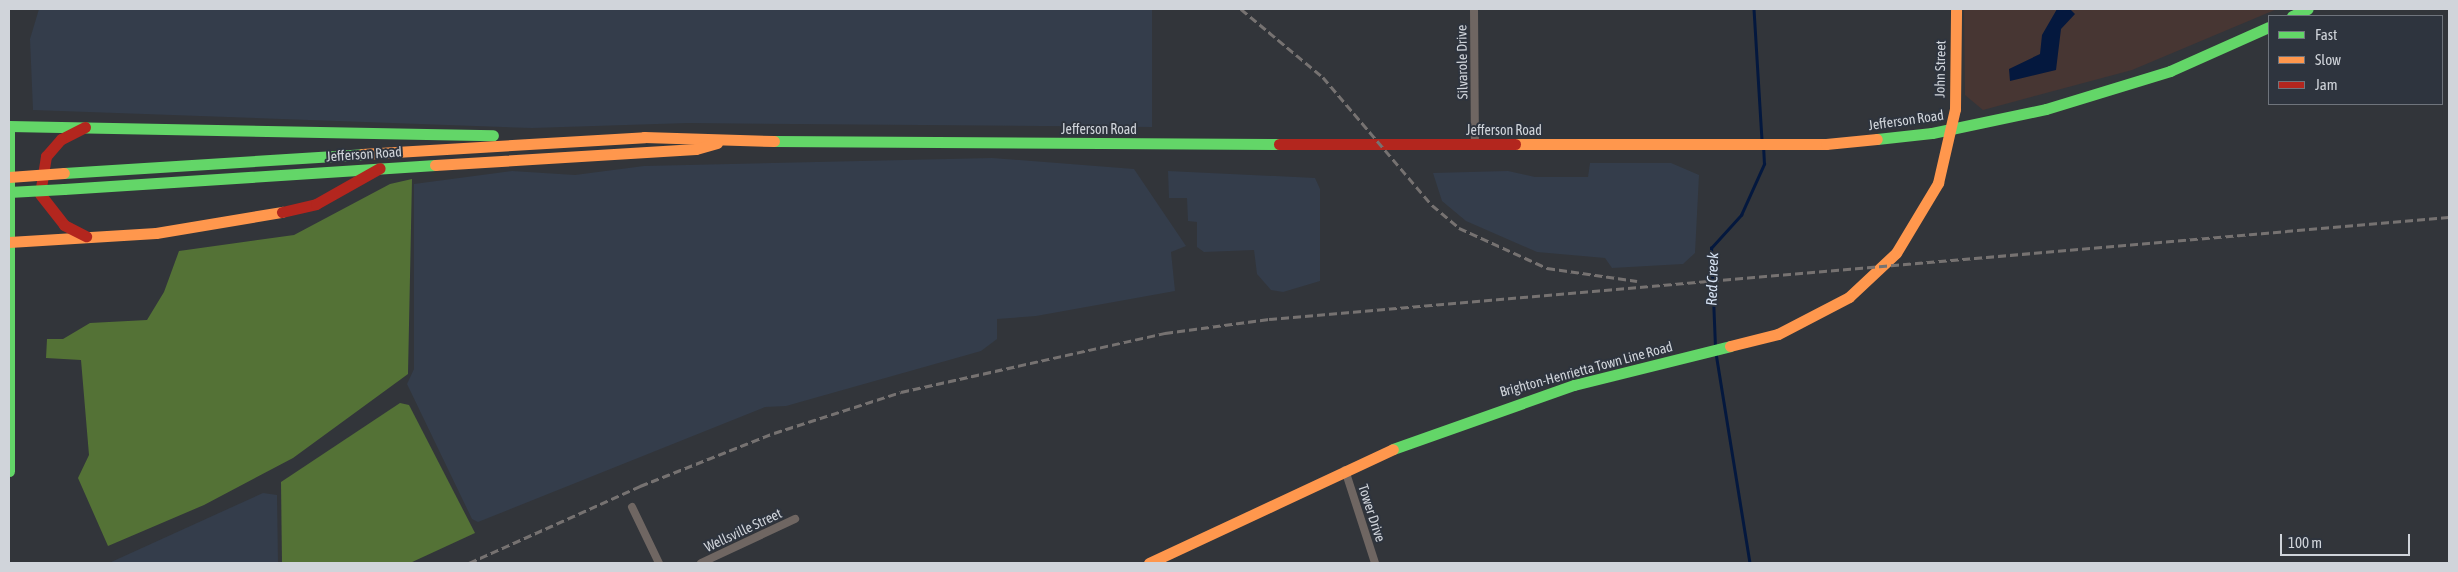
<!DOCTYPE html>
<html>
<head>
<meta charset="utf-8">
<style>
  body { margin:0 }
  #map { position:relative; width:2458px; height:572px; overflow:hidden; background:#32353a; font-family:"Asap Condensed",sans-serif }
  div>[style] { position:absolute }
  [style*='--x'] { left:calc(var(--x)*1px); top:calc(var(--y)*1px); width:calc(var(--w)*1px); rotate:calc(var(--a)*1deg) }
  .built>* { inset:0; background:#343d4b }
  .education>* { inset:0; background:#473633 }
  .forest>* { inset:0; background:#547236 }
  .water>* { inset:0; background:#04183e }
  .stream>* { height:2.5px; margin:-1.25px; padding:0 1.25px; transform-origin:1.25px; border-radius:1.25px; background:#04183e }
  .street>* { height:8px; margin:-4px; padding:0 4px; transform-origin:4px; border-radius:4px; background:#6f6662 }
  .fast>* { height:11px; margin:-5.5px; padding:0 5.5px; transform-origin:5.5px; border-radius:5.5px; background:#63d668 }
  .slow>* { height:11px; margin:-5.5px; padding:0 5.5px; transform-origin:5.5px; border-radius:5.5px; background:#ff974d }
  .jam>* { height:11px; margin:-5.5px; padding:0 5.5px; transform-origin:5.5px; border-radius:5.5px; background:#b3261e }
  .rail>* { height:2.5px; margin-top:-1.25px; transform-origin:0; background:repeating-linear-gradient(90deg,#767271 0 8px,transparent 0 12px) }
  .fast-bridge>* { height:11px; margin:-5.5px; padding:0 5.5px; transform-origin:5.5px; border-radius:5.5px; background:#63d668 }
  .slow-bridge>* { height:11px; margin:-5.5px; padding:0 5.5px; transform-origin:5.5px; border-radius:5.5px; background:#ff974d }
  span { translate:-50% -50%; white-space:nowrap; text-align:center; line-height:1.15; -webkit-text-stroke:4px #2e343e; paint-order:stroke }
  .street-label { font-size:14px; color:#d0d4da }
  .water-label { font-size:15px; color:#d6e2f3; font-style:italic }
  .frame { position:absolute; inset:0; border:10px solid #d0d4da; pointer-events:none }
  .legend { position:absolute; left:2268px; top:15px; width:175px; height:90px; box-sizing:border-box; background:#2e343e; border:1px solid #6f747c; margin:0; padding:6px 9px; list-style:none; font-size:15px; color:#d0d4da }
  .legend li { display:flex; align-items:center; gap:10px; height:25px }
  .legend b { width:25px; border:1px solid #6f747c }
  .scale { position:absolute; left:2280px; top:534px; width:130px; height:22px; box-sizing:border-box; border:2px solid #d0d4da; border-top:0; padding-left:6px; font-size:15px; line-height:18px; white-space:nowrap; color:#d0d4da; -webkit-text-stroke:4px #2e343e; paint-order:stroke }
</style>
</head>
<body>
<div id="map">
  <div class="built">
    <div style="clip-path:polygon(39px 9px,1152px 9px,1152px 127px,688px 123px,532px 128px,33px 110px,30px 39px)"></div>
    <div style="clip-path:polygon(992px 158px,1134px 169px,1186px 246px,1171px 252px,1175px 291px,1036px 316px,997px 319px,997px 339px,981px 351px,786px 406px,765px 407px,478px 522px,472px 519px,407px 384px,414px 369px,414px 184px,512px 171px,575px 175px,644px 166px)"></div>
    <div style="clip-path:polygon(1590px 163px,1671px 163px,1699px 175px,1695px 253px,1683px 264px,1612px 268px,1605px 258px,1537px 252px,1466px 221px,1442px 201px,1433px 173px,1508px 171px,1535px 177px,1588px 177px)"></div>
    <div style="clip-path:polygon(1168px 171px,1315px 178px,1320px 189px,1320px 281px,1283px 292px,1271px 290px,1257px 274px,1254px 250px,1204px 252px,1197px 247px,1197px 222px,1188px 221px,1187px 198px,1169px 198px)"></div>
    <div style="clip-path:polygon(263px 493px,277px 495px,278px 563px,109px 563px)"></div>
  </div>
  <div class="education">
    <div style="clip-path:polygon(1964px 9px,2277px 9px,2132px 70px,1983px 110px,1965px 95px)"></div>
  </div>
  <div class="forest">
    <div style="clip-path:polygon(412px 179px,408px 374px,293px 458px,204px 505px,108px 546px,78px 478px,89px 455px,81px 360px,46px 358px,47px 339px,63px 339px,90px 323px,147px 320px,164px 292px,179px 251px,294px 235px,390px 184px)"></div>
    <div style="clip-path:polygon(400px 403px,409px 405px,475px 533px,410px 563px,282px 563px,281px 482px)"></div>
  </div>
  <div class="water">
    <div style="clip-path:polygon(2057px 9px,2070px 9px,2075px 14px,2061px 29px,2056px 70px,2010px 81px,2009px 69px,2040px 54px,2042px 35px)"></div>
  </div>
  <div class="stream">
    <div style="--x:1754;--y:9;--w:131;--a:86.5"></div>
    <div style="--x:1715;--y:347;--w:99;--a:-92.3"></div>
    <div style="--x:1711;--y:248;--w:45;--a:-47.7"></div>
    <div style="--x:1741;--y:215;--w:56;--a:-65.7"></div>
    <div style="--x:1764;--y:164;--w:17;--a:-93"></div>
    <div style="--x:1716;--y:353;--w:213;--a:80.8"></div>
  </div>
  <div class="street">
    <div style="--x:1474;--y:9;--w:136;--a:89.6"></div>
    <div style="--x:1345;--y:470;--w:98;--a:72.1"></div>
    <div style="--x:632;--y:507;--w:62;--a:64.3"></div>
    <div style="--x:701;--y:563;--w:104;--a:-25.1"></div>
  </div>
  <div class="fast">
    <div style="--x:2292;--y:16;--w:17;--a:-24"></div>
    <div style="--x:9;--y:126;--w:484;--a:1.1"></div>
    <div style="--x:9;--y:126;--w:345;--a:90"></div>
    <div style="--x:1877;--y:139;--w:55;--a:-6.2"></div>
    <div style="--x:1932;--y:133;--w:116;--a:-11.9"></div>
    <div style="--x:2046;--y:109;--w:130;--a:-17"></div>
    <div style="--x:2170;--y:71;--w:108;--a:-24"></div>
    <div style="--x:774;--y:141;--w:505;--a:0.34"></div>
    <div style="--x:64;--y:173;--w:299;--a:-3.6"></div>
    <div style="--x:64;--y:189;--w:372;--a:-3.7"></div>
    <div style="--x:1393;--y:449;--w:192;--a:-19.5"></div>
    <div style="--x:1574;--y:385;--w:161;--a:-14"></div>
  </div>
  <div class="slow">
    <div style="--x:1515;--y:144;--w:311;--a:0"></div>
    <div style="--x:1826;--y:144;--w:51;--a:-5.6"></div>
    <div style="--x:362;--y:154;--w:283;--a:-3.4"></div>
    <div style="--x:644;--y:137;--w:130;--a:1.8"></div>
    <div style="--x:435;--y:165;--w:261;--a:-3.5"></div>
    <div style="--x:696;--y:149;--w:22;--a:-16"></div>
    <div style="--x:9;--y:242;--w:147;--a:-3.5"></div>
    <div style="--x:156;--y:233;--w:128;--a:-9.5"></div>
    <div style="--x:1730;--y:346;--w:49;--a:-14"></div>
    <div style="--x:1778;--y:334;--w:80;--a:-27.5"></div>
    <div style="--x:1849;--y:297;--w:64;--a:-43.1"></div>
    <div style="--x:1896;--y:253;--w:82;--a:-59"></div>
    <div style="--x:1938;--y:183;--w:76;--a:-77.1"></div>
    <div style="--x:1955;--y:109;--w:100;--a:-89.4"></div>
    <div style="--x:1149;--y:563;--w:269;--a:-25"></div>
  </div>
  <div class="jam">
    <div style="--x:85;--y:127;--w:27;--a:153"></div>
    <div style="--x:61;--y:139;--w:23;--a:131"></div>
    <div style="--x:46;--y:156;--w:38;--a:99"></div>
    <div style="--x:40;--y:194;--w:39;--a:52"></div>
    <div style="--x:64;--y:225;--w:25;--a:27"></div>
    <div style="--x:1279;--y:144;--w:236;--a:0"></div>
    <div style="--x:282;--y:212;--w:35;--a:-13"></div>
    <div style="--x:316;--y:204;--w:73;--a:-29.4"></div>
  </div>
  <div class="rail">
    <div style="--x:1241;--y:9;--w:107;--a:39.7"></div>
    <div style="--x:1323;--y:77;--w:168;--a:49.6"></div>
    <div style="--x:1432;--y:205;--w:35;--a:40"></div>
    <div style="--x:1459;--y:228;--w:97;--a:24.4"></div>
    <div style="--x:1547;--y:268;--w:91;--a:8.2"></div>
    <div style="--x:469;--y:563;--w:188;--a:-24.2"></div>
    <div style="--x:640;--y:486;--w:144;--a:-21.6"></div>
    <div style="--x:774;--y:433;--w:133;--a:-17.9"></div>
    <div style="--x:901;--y:392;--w:271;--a:-12.6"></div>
    <div style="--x:1165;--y:333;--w:105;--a:-7.7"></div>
    <div style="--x:1269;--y:319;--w:1184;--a:-4.94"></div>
  </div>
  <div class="fast-bridge">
    <div style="--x:9;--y:192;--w:55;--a:-3.1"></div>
  </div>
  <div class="slow-bridge">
    <div style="--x:9;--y:177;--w:55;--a:-4.2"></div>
  </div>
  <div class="street-label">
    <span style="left:1462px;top:62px;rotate:-91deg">Silvarole Drive</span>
    <span style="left:1940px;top:69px;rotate:-89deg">John Street</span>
    <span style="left:1906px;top:120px;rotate:-8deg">Jefferson Road</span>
    <span style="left:1099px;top:129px">Jefferson Road</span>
    <span style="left:1504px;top:130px">Jefferson Road</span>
    <span style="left:364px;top:154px;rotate:-4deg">Jefferson Road</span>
    <span style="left:1586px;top:369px;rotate:-15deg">Brighton-Henrietta Town Line Road</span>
    <span style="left:1372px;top:513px;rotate:72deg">Tower Drive</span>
    <span style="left:743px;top:530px;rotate:-25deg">Wellsville Street</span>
  </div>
  <div class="water-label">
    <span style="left:1712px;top:279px;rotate:-88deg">Red Creek</span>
  </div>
  <div class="frame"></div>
  <ul class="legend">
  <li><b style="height:6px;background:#63d668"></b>Fast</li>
  <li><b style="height:6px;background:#ff974d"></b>Slow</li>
  <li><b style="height:6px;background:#b3261e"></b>Jam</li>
  </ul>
  <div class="scale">100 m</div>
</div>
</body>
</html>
